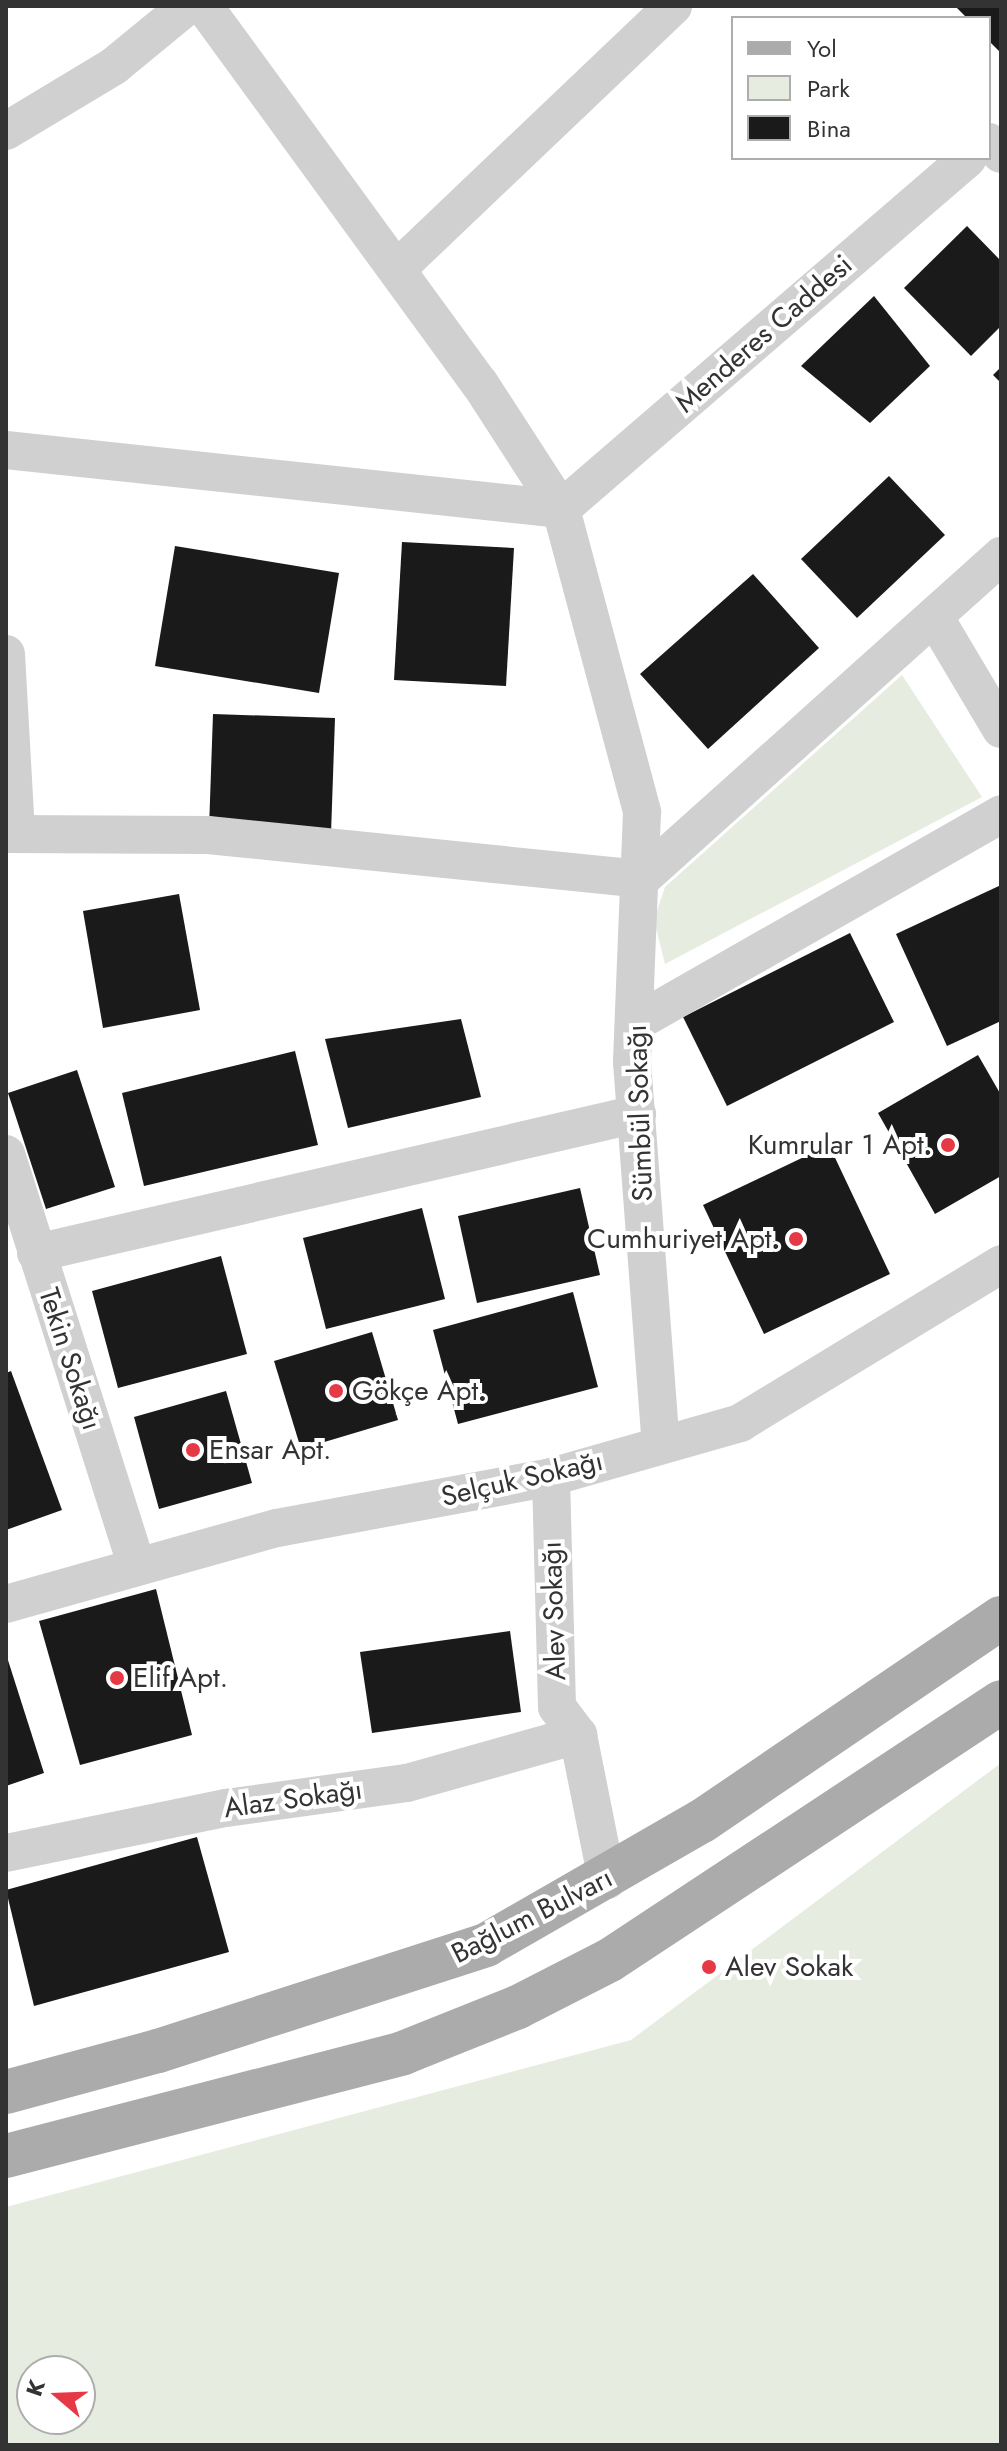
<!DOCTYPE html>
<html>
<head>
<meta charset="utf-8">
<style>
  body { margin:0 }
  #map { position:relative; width:1007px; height:2451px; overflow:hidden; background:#fff; font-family:Jost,sans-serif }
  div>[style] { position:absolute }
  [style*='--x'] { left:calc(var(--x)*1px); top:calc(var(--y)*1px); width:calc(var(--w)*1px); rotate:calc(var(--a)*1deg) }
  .green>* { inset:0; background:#e6ecdf }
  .building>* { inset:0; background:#1a1a1a }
  .minor>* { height:38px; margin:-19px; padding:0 19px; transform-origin:19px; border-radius:19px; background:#d0d0d0 }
  .major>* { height:44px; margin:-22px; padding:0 22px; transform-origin:22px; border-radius:22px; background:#ababab }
  .dots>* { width:22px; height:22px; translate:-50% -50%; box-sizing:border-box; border:4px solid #fff; border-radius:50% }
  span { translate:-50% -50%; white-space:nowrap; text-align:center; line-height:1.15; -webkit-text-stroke:8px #fff; paint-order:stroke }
  .street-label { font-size:28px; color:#333 }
  .poi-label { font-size:28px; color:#333 }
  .right { translate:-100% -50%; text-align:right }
  .left { translate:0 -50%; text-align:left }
  .frame { position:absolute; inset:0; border:8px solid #333; pointer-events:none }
  .legend { position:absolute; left:731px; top:16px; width:260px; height:144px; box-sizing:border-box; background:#fff; border:2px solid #adadad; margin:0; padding:10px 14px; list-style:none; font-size:24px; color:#333 }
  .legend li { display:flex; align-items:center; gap:16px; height:40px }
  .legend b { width:40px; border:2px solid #adadad }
  .north { position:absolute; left:16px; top:2355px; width:80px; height:80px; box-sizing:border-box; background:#fff; border:2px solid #adadad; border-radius:50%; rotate:289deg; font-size:22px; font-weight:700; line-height:32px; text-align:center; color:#333 }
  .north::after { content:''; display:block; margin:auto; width:28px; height:36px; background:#e63946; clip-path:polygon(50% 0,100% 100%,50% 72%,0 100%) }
</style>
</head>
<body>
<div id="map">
  <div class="green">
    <div style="clip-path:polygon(902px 675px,982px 797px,665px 964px,654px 920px,665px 887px)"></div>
    <div style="clip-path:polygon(evenodd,1001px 1763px,1001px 2445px,6px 2445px,6px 2207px,631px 2040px,1001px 1763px,32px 2371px,80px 2371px,80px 2419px,32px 2419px,32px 2371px)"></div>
  </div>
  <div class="building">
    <div style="clip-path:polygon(955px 6px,1001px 6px,1001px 53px,989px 41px,989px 18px,967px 18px)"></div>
    <div style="clip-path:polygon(967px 226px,1001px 261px,1001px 326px,971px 356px,904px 288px)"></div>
    <div style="clip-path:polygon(874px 296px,930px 366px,870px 423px,801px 366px)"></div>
    <div style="clip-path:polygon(1001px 367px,1001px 383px,993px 375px)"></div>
    <div style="clip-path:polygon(889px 476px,945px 535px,857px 618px,801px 559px)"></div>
    <div style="clip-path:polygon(402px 542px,514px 548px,506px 686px,394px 680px)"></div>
    <div style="clip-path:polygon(175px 546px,339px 573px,319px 693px,155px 666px)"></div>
    <div style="clip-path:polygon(753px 574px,819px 648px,708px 749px,640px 674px)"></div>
    <div style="clip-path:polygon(213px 714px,335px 718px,331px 834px,209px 829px)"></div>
    <div style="clip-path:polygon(1001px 885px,1001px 1021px,947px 1046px,896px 934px)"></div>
    <div style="clip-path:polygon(179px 894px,200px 1010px,103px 1028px,83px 911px)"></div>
    <div style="clip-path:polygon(850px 933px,894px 1022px,727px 1106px,683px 1017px)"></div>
    <div style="clip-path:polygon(461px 1019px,481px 1097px,348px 1128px,325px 1039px)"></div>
    <div style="clip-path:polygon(295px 1051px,318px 1145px,144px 1186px,122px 1093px)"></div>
    <div style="clip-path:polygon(978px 1055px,1001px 1095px,1001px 1176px,935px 1214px,878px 1113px)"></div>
    <div style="clip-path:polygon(77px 1070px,115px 1187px,46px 1209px,8px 1093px)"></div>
    <div style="clip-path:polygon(829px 1145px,890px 1274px,764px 1334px,703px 1205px)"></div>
    <div style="clip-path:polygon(580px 1188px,600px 1275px,477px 1303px,458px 1216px)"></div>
    <div style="clip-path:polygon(422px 1208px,445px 1299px,326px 1329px,303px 1238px)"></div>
    <div style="clip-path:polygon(221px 1256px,247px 1354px,118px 1388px,92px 1291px)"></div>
    <div style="clip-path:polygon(573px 1292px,598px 1387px,458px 1424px,433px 1330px)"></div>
    <div style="clip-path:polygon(372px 1332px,398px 1420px,301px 1449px,274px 1361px)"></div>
    <div style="clip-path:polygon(11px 1371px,62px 1510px,6px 1530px,6px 1373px)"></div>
    <div style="clip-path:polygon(226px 1391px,252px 1483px,159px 1509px,134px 1417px)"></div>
    <div style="clip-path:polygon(156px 1589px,192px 1735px,80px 1765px,39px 1621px)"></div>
    <div style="clip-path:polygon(510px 1631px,521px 1712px,372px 1733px,360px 1652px)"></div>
    <div style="clip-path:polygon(6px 1654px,44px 1773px,6px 1786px)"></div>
    <div style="clip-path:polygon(197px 1837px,229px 1952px,34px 2006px,6px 1890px)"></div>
  </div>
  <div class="minor">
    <div style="--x:204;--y:6;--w:468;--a:53.9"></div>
    <div style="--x:480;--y:384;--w:149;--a:57.1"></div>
    <div style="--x:561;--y:509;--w:537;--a:-40.77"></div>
    <div style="--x:6;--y:131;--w:126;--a:-31"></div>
    <div style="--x:114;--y:66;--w:94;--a:-39.4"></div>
    <div style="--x:989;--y:142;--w:17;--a:45"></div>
    <div style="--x:398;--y:268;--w:380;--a:-43.6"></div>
    <div style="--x:6;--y:450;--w:558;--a:6.07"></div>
    <div style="--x:561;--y:509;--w:314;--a:75"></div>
    <div style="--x:642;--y:812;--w:250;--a:92.3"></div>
    <div style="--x:632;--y:1062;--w:383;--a:85.7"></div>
    <div style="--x:935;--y:618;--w:129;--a:59.3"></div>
    <div style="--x:6;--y:654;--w:177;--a:86.8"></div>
    <div style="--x:6;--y:834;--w:202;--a:0.3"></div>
    <div style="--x:208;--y:835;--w:435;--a:5.8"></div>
    <div style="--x:641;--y:879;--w:484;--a:-41.9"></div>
    <div style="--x:635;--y:1023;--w:421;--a:-29.7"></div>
    <div style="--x:6;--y:1154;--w:430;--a:72.4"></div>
    <div style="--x:36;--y:1253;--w:617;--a:-13.02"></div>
    <div style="--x:551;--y:1477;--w:230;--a:88.5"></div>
    <div style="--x:557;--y:1707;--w:35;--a:53"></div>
    <div style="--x:578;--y:1735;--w:148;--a:78.7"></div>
    <div style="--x:6;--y:1604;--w:281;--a:-15.7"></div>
    <div style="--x:277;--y:1528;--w:279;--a:-10.5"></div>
    <div style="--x:551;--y:1477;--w:197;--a:-15.9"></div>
    <div style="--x:740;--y:1423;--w:306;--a:-31.3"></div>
    <div style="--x:6;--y:1853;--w:225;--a:-11.6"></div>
    <div style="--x:226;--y:1808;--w:183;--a:-7.9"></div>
    <div style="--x:407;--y:1783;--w:178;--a:-15.7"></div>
  </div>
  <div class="major">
    <div style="--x:6;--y:2092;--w:157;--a:-15.1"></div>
    <div style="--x:158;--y:2051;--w:345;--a:-17.9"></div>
    <div style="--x:486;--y:1945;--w:249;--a:-29.9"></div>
    <div style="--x:702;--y:1821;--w:361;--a:-34.2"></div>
    <div style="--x:6;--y:2156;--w:410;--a:-14.5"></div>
    <div style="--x:403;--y:2053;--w:124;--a:-21.8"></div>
    <div style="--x:518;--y:2007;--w:103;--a:-27.1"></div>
    <div style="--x:610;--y:1960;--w:468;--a:-33.4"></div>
  </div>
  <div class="dots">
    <div style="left:948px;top:1145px;background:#e63946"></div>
    <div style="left:796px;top:1239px;background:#e63946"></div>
    <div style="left:336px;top:1391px;background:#e63946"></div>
    <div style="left:193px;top:1450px;background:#e63946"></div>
    <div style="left:117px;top:1678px;background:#e63946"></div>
    <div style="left:709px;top:1967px;background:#e63946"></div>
  </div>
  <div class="street-label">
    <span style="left:764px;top:334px;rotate:-41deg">Menderes Caddesi</span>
    <span style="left:640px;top:1113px;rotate:-92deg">Sümbül Sokağı</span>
    <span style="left:70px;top:1359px;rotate:72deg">Tekin Sokağı</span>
    <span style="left:522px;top:1479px;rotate:-13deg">Selçuk Sokağı</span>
    <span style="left:554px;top:1611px;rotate:-92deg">Alev Sokağı</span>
    <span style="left:293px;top:1799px;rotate:-8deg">Alaz Sokağı</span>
    <span style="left:532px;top:1916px;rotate:-27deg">Bağlum Bulvarı</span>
  </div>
  <div class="poi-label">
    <span class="right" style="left:932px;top:1145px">Kumrular 1 Apt.</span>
    <span class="right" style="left:780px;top:1239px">Cumhuriyet Apt.</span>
    <span class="left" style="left:352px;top:1391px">Gökçe Apt.</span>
    <span class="left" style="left:209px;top:1450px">Ensar Apt.</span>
    <span class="left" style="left:133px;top:1678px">Elif Apt.</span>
    <span class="left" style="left:725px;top:1967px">Alev Sokak</span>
  </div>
  <div class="frame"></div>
  <ul class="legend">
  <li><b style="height:10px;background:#ababab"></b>Yol</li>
  <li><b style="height:22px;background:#e6ecdf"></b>Park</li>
  <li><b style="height:22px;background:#1a1a1a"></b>Bina</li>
  </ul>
  <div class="north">K</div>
</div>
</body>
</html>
